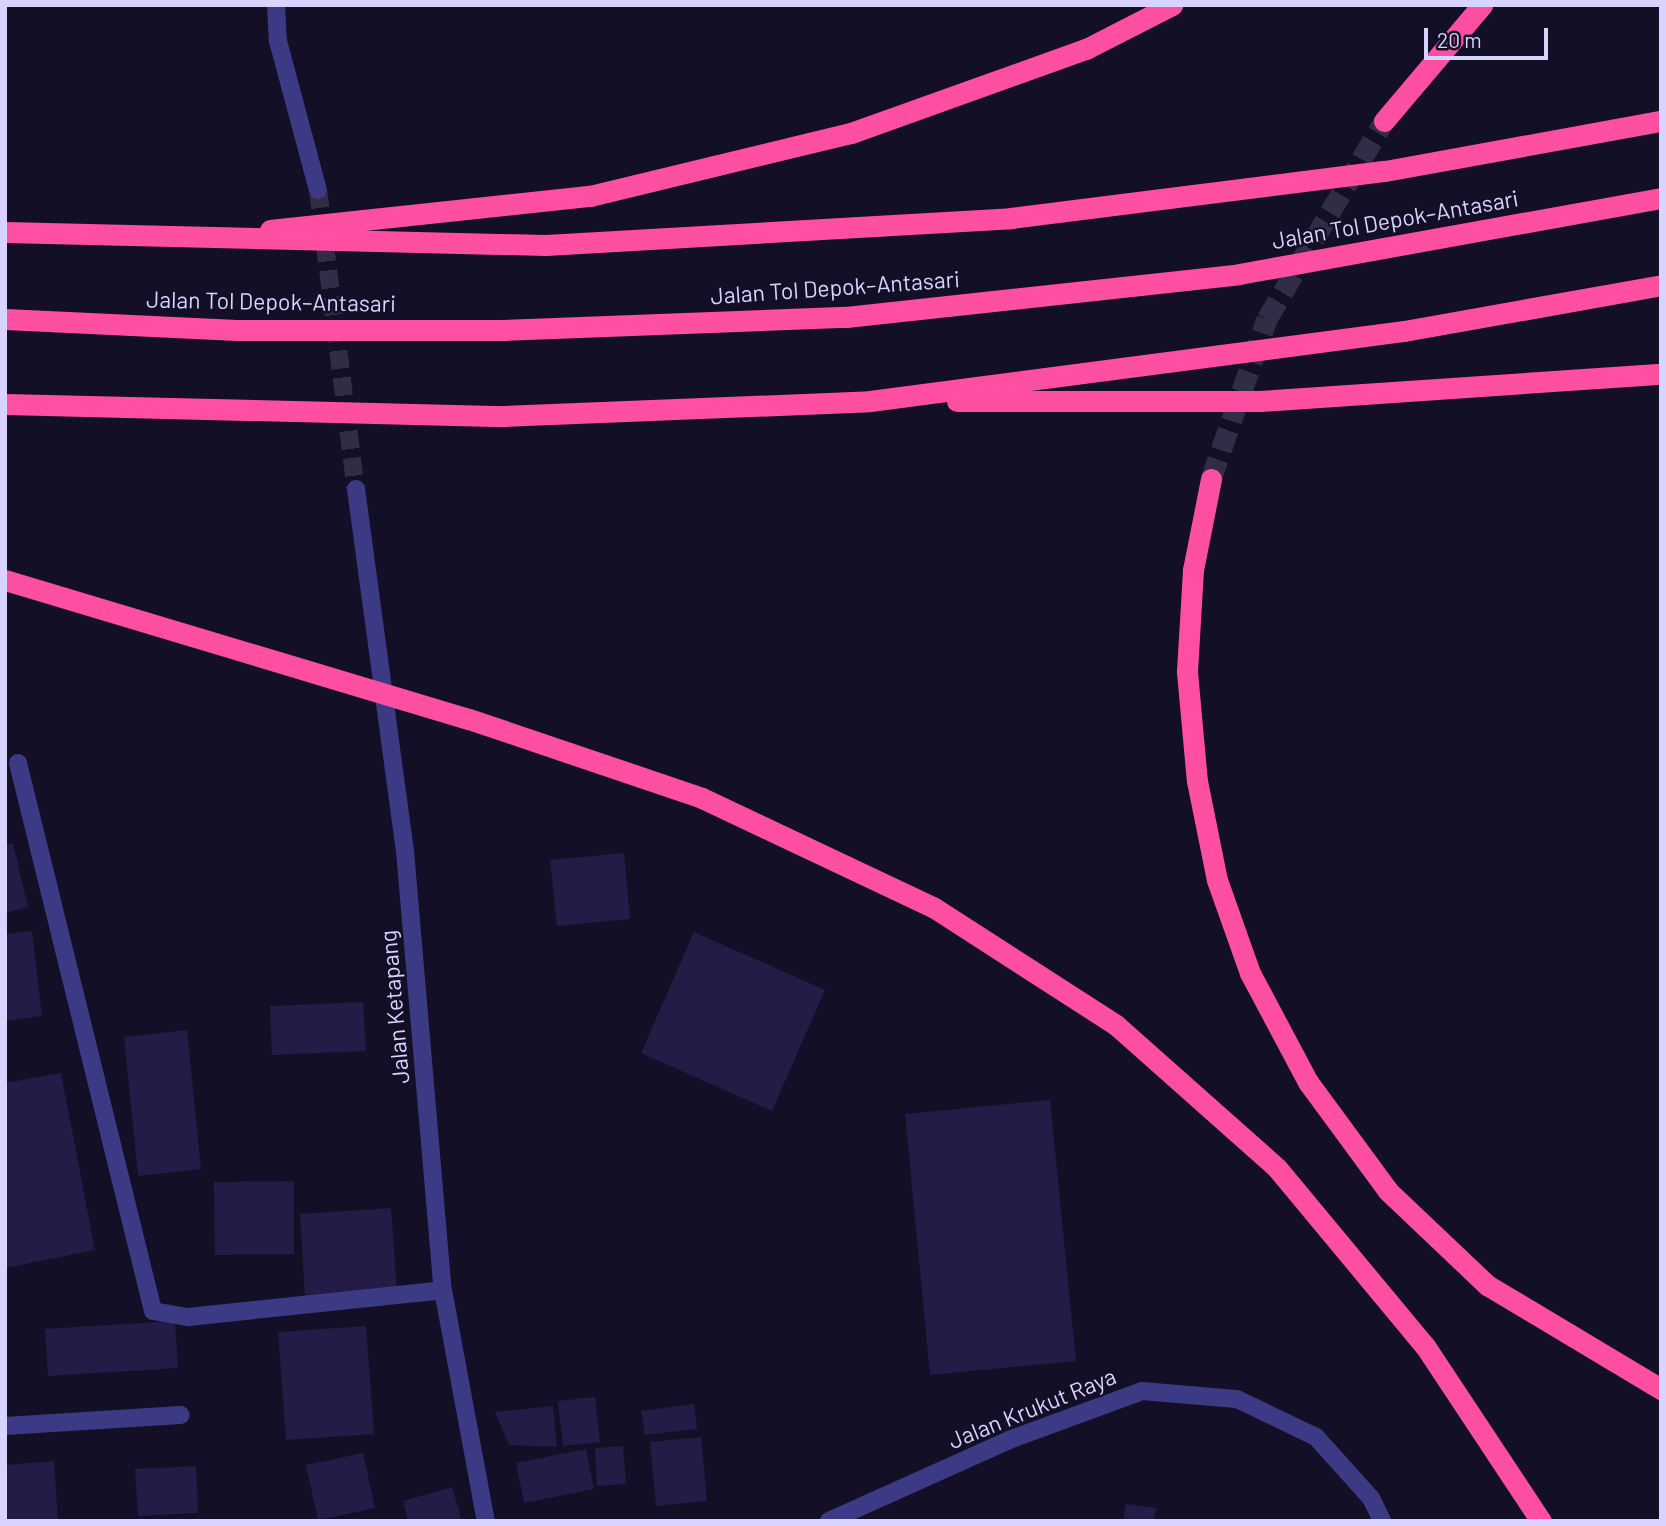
<!DOCTYPE html>
<html>
<head>
<meta charset="utf-8">
<style>
  body { margin:0 }
  #map { position:relative; width:1666px; height:1526px; overflow:hidden; background:#130f26; font-family:Barlow,sans-serif }
  div>[style] { position:absolute }
  [style*='--x'] { left:calc(var(--x)*1px); top:calc(var(--y)*1px); width:calc(var(--w)*1px); rotate:calc(var(--a)*1deg) }
  .building>* { inset:0; background:#241b47 }
  .minor-tunnel>* { height:18px; margin-top:-9px; transform-origin:0; background:repeating-linear-gradient(90deg,#312d47 0 18px,transparent 0 27px) }
  .highway-tunnel>* { height:21px; margin-top:-10.5px; transform-origin:0; background:repeating-linear-gradient(90deg,#312d47 0 21px,transparent 0 31px) }
  .minor>* { height:18px; margin:-9px; padding:0 9px; transform-origin:9px; border-radius:9px; background:#3d3a85 }
  .highway>* { height:21px; margin:-10.5px; padding:0 10.5px; transform-origin:10.5px; border-radius:10.5px; background:#ff4fa3 }
  span { translate:-50% -50%; white-space:nowrap; text-align:center; line-height:1.15; -webkit-text-stroke:5px #130f26; paint-order:stroke }
  .street-label { font-size:23px; color:#d9d4ff }
  .frame { position:absolute; inset:0; border:7px solid #d9d4ff; pointer-events:none }
  .scale { position:absolute; left:1424px; top:28px; width:124px; height:32px; box-sizing:border-box; border:4px solid #d9d4ff; border-top:0; padding-left:9px; font-size:21px; line-height:24px; white-space:nowrap; color:#d9d4ff; -webkit-text-stroke:5px #130f26; paint-order:stroke }
</style>
</head>
<body>
<div id="map">
  <div class="building">
    <div style="clip-path:polygon(13px 843px,28px 907px,5px 913px,5px 845px)"></div>
    <div style="clip-path:polygon(624px 853px,630px 919px,557px 926px,550px 860px)"></div>
    <div style="clip-path:polygon(32px 931px,42px 1016px,5px 1021px,5px 934px)"></div>
    <div style="clip-path:polygon(694px 932px,825px 990px,772px 1111px,641px 1053px)"></div>
    <div style="clip-path:polygon(363px 1002px,366px 1051px,272px 1055px,270px 1006px)"></div>
    <div style="clip-path:polygon(187px 1030px,201px 1169px,138px 1176px,124px 1037px)"></div>
    <div style="clip-path:polygon(61px 1073px,95px 1250px,5px 1268px,5px 1083px)"></div>
    <div style="clip-path:polygon(1050px 1100px,1076px 1361px,930px 1375px,905px 1114px)"></div>
    <div style="clip-path:polygon(294px 1181px,294px 1254px,215px 1255px,214px 1182px)"></div>
    <div style="clip-path:polygon(391px 1208px,397px 1292px,305px 1298px,300px 1214px)"></div>
    <div style="clip-path:polygon(175px 1321px,178px 1368px,48px 1376px,45px 1329px)"></div>
    <div style="clip-path:polygon(366px 1326px,374px 1434px,286px 1440px,278px 1332px)"></div>
    <div style="clip-path:polygon(595px 1397px,600px 1442px,563px 1446px,558px 1401px)"></div>
    <div style="clip-path:polygon(694px 1404px,697px 1429px,645px 1435px,641px 1411px)"></div>
    <div style="clip-path:polygon(553px 1406px,557px 1447px,509px 1445px,495px 1412px)"></div>
    <div style="clip-path:polygon(701px 1437px,707px 1501px,656px 1506px,650px 1442px)"></div>
    <div style="clip-path:polygon(623px 1446px,626px 1484px,597px 1486px,595px 1448px)"></div>
    <div style="clip-path:polygon(586px 1449px,594px 1489px,524px 1503px,516px 1463px)"></div>
    <div style="clip-path:polygon(363px 1453px,375px 1508px,318px 1520px,306px 1465px)"></div>
    <div style="clip-path:polygon(54px 1461px,58px 1521px,5px 1521px,5px 1465px)"></div>
    <div style="clip-path:polygon(196px 1466px,198px 1513px,138px 1516px,135px 1469px)"></div>
    <div style="clip-path:polygon(452px 1487px,462px 1521px,408px 1521px,403px 1501px)"></div>
    <div style="clip-path:polygon(1126px 1504px,1156px 1508px,1154px 1521px,1123px 1521px)"></div>
  </div>
  <div class="minor-tunnel">
    <div style="--x:318;--y:190;--w:301;--a:82.8"></div>
  </div>
  <div class="highway-tunnel">
    <div style="--x:1211;--y:479;--w:170;--a:-70.7"></div>
    <div style="--x:1267;--y:319;--w:230;--a:-59.4"></div>
  </div>
  <div class="minor">
    <div style="--x:276;--y:5;--w:36;--a:87"></div>
    <div style="--x:278;--y:41;--w:154;--a:75"></div>
    <div style="--x:356;--y:489;--w:365;--a:82.3"></div>
    <div style="--x:405;--y:851;--w:441;--a:85.1"></div>
    <div style="--x:443;--y:1290;--w:235;--a:79.5"></div>
    <div style="--x:18;--y:763;--w:564;--a:76.16"></div>
    <div style="--x:153;--y:1311;--w:36;--a:10"></div>
    <div style="--x:188;--y:1317;--w:256;--a:-6"></div>
    <div style="--x:5;--y:1426;--w:176;--a:-3.6"></div>
    <div style="--x:829;--y:1521;--w:197;--a:-24.2"></div>
    <div style="--x:1009;--y:1440;--w:142;--a:-20.2"></div>
    <div style="--x:1142;--y:1391;--w:95;--a:4.8"></div>
    <div style="--x:1237;--y:1399;--w:88;--a:25.7"></div>
    <div style="--x:1316;--y:1437;--w:82;--a:48"></div>
    <div style="--x:1371;--y:1498;--w:25;--a:64"></div>
  </div>
  <div class="highway">
    <div style="--x:1384;--y:121;--w:152;--a:-49.8"></div>
    <div style="--x:270;--y:230;--w:322;--a:-6.1"></div>
    <div style="--x:590;--y:196;--w:268;--a:-13.6"></div>
    <div style="--x:851;--y:133;--w:250;--a:-19.7"></div>
    <div style="--x:1086;--y:49;--w:97;--a:-27.1"></div>
    <div style="--x:5;--y:232;--w:541;--a:1.38"></div>
    <div style="--x:546;--y:245;--w:466;--a:-3.3"></div>
    <div style="--x:1011;--y:218;--w:377;--a:-7.2"></div>
    <div style="--x:1385;--y:171;--w:280;--a:-10.3"></div>
    <div style="--x:5;--y:319;--w:232;--a:2.7"></div>
    <div style="--x:237;--y:330;--w:265;--a:0"></div>
    <div style="--x:502;--y:330;--w:344;--a:-2.2"></div>
    <div style="--x:846;--y:317;--w:395;--a:-6.2"></div>
    <div style="--x:1239;--y:274;--w:429;--a:-10.2"></div>
    <div style="--x:957;--y:401;--w:303;--a:0"></div>
    <div style="--x:1260;--y:401;--w:402;--a:-3.9"></div>
    <div style="--x:5;--y:404;--w:499;--a:1.4"></div>
    <div style="--x:504;--y:416;--w:366;--a:-2.3"></div>
    <div style="--x:870;--y:401;--w:539;--a:-7.47"></div>
    <div style="--x:1404;--y:331;--w:261;--a:-10.1"></div>
    <div style="--x:1211;--y:479;--w:93;--a:101.2"></div>
    <div style="--x:1193;--y:570;--w:102;--a:93.4"></div>
    <div style="--x:1187;--y:672;--w:109;--a:84.8"></div>
    <div style="--x:1197;--y:781;--w:101;--a:78.6"></div>
    <div style="--x:1217;--y:880;--w:99;--a:70.5"></div>
    <div style="--x:1250;--y:973;--w:123;--a:62"></div>
    <div style="--x:1308;--y:1082;--w:135;--a:53.7"></div>
    <div style="--x:1388;--y:1191;--w:137;--a:43.5"></div>
    <div style="--x:1487;--y:1285;--w:203;--a:30.9"></div>
    <div style="--x:5;--y:580;--w:484;--a:16.7"></div>
    <div style="--x:469;--y:719;--w:246;--a:18.7"></div>
    <div style="--x:702;--y:798;--w:255;--a:25.3"></div>
    <div style="--x:933;--y:907;--w:218;--a:32.8"></div>
    <div style="--x:1116;--y:1025;--w:215;--a:41.6"></div>
    <div style="--x:1277;--y:1168;--w:231;--a:50.3"></div>
    <div style="--x:1425;--y:1346;--w:210;--a:56.5"></div>
  </div>
  <div class="street-label">
    <span style="left:1395px;top:219px;rotate:-10deg">Jalan Tol Depok–Antasari</span>
    <span style="left:835px;top:287px;rotate:-4deg">Jalan Tol Depok–Antasari</span>
    <span style="left:271px;top:301px;rotate:1deg">Jalan Tol Depok–Antasari</span>
    <span style="left:394px;top:1007px;rotate:-95deg">Jalan Ketapang</span>
    <span style="left:1032px;top:1408px;rotate:-22deg">Jalan Krukut Raya</span>
  </div>
  <div class="frame"></div>
  <div class="scale">20 m</div>
</div>
</body>
</html>
